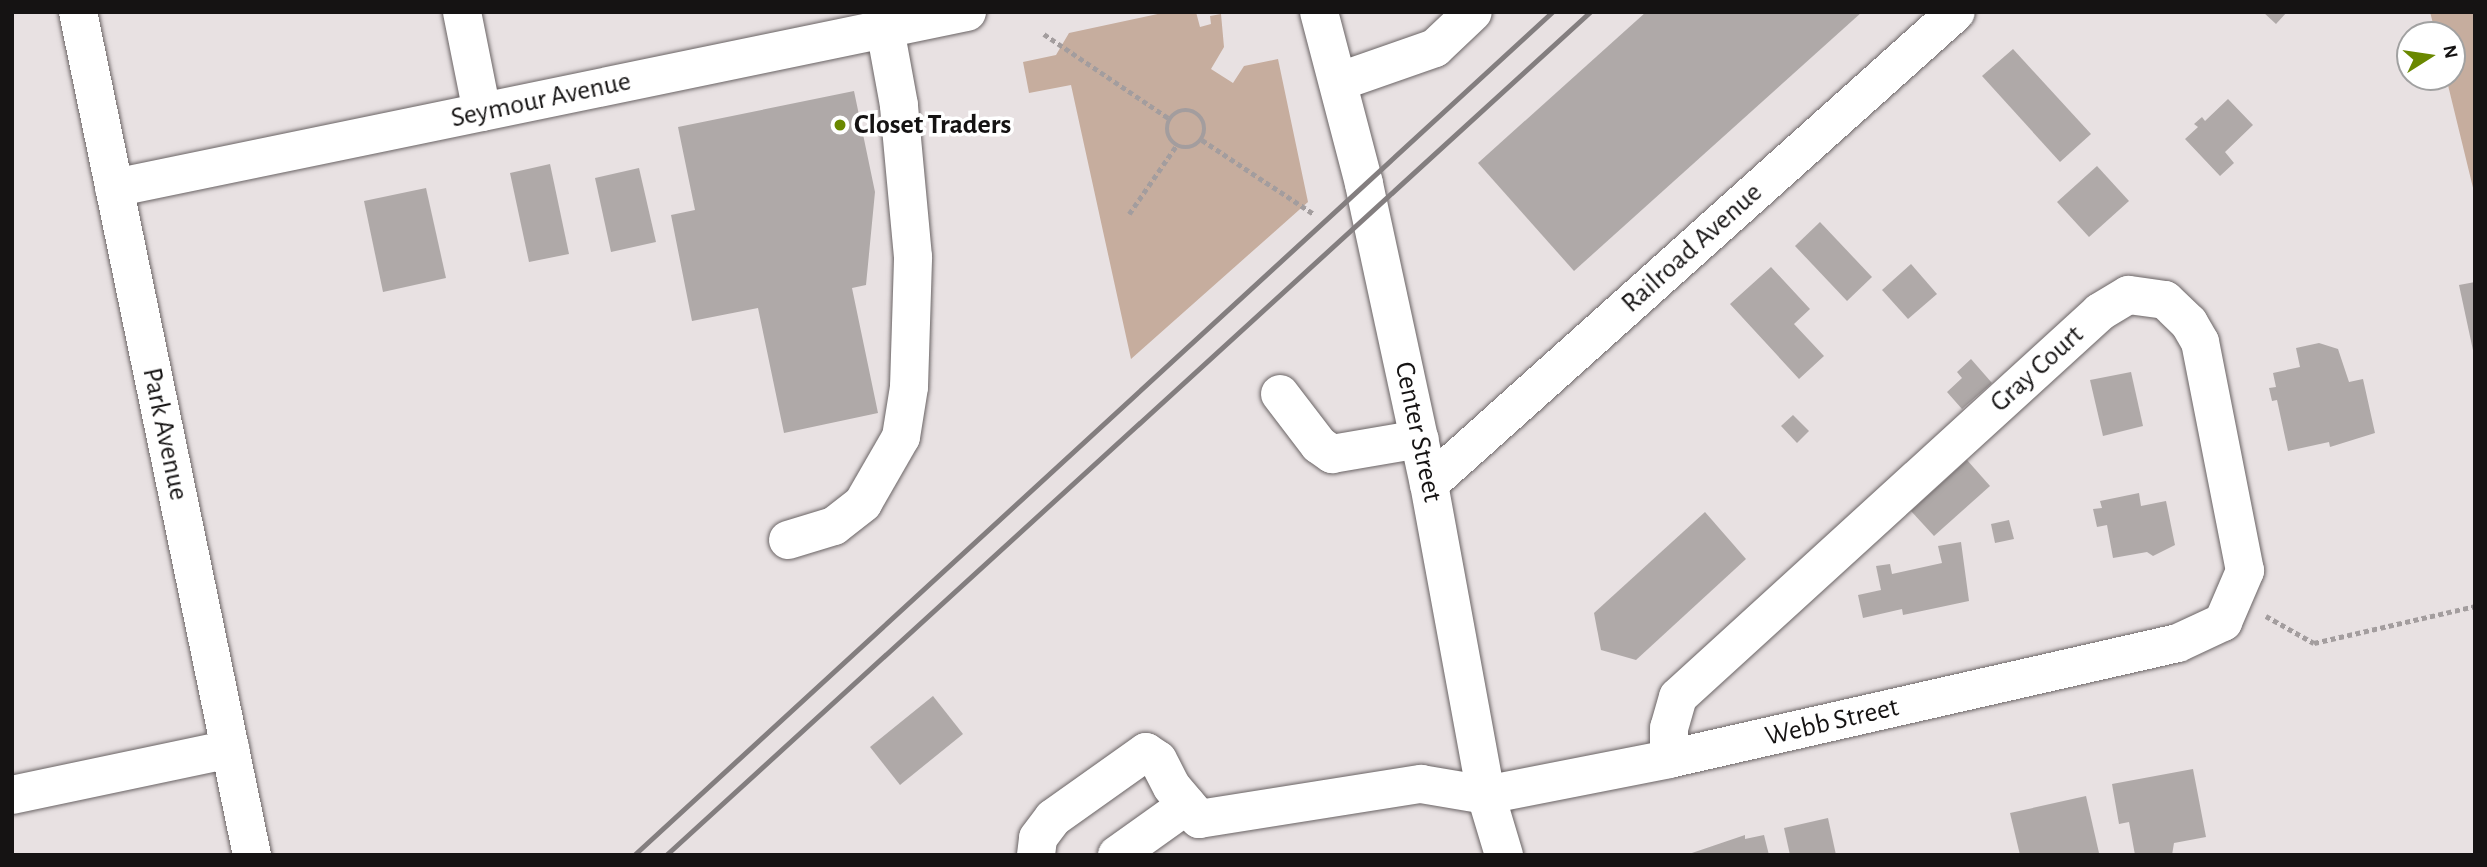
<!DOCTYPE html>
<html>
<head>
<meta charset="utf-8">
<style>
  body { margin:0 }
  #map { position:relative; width:2487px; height:867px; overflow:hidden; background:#e8e1e2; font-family:"Alegreya Sans",sans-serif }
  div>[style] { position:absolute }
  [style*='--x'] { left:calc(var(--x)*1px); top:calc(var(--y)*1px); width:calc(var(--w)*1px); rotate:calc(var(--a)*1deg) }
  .green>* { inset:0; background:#c6ad9e }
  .building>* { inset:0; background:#afa9a8 }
  .path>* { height:4.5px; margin-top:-2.25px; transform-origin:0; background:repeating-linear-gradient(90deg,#a39d9e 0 5px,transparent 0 8.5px) }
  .path>.ring { margin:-2.25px; padding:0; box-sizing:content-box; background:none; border:4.5px solid #a39d9e; border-radius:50% }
  .roads { filter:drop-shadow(0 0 2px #6a6465) drop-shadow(0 0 2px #6a6465) }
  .minor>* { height:38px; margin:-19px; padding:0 19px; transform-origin:19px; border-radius:19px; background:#fff }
  .rail>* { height:5px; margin:-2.5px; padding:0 2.5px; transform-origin:2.5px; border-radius:2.5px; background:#837e7f }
  .dots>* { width:19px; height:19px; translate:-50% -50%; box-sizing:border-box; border:4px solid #fff; border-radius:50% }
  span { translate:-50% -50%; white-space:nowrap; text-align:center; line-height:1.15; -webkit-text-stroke:7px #fff; paint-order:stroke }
  .street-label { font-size:28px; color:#151313 }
  .poi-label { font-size:28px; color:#151313; font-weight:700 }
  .left { translate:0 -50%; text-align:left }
  .frame { position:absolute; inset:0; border:14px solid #151313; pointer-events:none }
  .north { position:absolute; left:2396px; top:21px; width:70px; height:70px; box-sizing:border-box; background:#fff; border:2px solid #a1a1a1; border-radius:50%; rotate:78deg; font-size:19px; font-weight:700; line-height:28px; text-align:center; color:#151313 }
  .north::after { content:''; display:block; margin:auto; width:24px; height:32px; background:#6a8800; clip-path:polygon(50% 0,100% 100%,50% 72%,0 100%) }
</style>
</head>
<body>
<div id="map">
  <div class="green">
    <div style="clip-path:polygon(1167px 12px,1196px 12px,1200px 27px,1211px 24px,1210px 16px,1221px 14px,1224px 47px,1211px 69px,1233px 83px,1244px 66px,1278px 59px,1308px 202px,1131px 359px,1071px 85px,1029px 93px,1023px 62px,1056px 55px,1069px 33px)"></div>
    <div style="clip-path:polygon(2430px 12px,2475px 12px,2475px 196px,2446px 77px,2452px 77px,2452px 35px,2436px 35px)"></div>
  </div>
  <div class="building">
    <div style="clip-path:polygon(1646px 12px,1862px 12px,1574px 271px,1478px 163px)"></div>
    <div style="clip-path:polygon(2263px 12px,2287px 12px,2276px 24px)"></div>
    <div style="clip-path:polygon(2013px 49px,2091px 134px,2060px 162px,1982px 76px)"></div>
    <div style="clip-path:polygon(854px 91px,875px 192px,866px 285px,852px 288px,878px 413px,784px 433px,758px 308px,692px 321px,671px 215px,695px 210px,678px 127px)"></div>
    <div style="clip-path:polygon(2228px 99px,2253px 125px,2225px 152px,2234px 163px,2220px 176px,2185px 139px,2198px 127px,2194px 124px,2202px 117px,2205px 121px)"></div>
    <div style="clip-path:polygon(550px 164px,569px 254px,529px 262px,510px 173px)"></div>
    <div style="clip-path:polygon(2097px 166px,2129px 201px,2089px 237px,2057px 202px)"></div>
    <div style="clip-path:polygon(639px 168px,656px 242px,611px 252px,595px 178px)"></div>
    <div style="clip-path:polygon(426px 188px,446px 278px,383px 292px,364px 201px)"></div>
    <div style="clip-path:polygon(1820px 222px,1872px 277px,1847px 301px,1795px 246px)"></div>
    <div style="clip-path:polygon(1911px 264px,1937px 294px,1908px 319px,1882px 290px)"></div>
    <div style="clip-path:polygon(1771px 267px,1810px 309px,1794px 324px,1824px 356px,1799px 379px,1730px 304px)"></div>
    <div style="clip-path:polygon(2475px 282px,2475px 355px,2474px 355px,2459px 285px)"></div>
    <div style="clip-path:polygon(2319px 343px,2338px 349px,2349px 382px,2363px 379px,2375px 433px,2330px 447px,2329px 442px,2288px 451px,2277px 400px,2272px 401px,2269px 388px,2276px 387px,2273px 373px,2300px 367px,2296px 348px)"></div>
    <div style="clip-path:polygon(1971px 359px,1992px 383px,1962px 409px,1947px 392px,1962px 378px,1957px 372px)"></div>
    <div style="clip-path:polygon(2131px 372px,2143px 426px,2103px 436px,2090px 380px)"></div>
    <div style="clip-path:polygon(1793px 415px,1809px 431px,1797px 443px,1781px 426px)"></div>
    <div style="clip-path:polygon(1967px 460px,1990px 486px,1934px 536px,1911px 511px)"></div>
    <div style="clip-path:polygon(2139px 493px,2141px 506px,2166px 501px,2175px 545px,2153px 556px,2147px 552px,2113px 558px,2107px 525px,2097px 527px,2093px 509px,2102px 508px,2100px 501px)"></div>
    <div style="clip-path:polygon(1705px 512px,1746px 559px,1636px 660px,1601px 650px,1594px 613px)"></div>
    <div style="clip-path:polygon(2009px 520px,2014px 539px,1995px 543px,1991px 524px)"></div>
    <div style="clip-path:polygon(1961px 542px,1969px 601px,1903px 615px,1902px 609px,1863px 618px,1858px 595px,1881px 590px,1876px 566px,1890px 564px,1892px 574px,1942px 563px,1938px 546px)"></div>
    <div style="clip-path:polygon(933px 696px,963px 734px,900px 785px,870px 747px)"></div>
    <div style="clip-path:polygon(2193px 769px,2206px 837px,2174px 843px,2172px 855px,2135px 855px,2129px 822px,2119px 824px,2112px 784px)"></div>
    <div style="clip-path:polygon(2086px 796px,2099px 853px,2020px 855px,2010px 813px)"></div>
    <div style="clip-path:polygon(1828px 818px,1836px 855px,1790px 855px,1784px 828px)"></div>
    <div style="clip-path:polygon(1745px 835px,1745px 839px,1764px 835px,1769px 855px,1686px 855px)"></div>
  </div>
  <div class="path">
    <div style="--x:1044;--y:34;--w:152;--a:34"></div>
    <div class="ring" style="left:1167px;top:110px;width:33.5px;height:33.5px"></div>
    <div style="--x:1202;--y:140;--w:134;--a:33.5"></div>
    <div style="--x:1129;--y:214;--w:83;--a:-55.3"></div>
    <div style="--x:2266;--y:616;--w:55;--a:29.4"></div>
    <div style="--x:2314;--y:643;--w:165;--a:-12.9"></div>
  </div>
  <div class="roads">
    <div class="minor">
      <div style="--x:78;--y:12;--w:861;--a:78.34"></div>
      <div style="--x:462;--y:12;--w:102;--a:78.7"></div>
      <div style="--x:1319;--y:12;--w:178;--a:75.3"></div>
      <div style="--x:1364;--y:184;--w:307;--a:77.8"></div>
      <div style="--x:1429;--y:484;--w:316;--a:79.6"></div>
      <div style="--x:1486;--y:795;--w:63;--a:73.3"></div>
      <div style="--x:1338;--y:82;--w:103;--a:-19.3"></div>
      <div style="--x:1435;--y:48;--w:52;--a:-43.5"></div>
      <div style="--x:114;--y:188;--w:871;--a:-11.66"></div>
      <div style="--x:1280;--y:394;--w:64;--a:52.6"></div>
      <div style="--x:1319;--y:445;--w:16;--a:35"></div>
      <div style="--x:1332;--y:454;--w:89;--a:-9.7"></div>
      <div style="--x:1429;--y:484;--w:707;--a:-41.85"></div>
      <div style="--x:788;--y:540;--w:48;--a:-16.9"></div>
      <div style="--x:834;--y:526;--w:37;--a:-38"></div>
      <div style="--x:863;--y:503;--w:76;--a:-60.1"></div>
      <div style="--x:901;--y:437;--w:51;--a:-80.9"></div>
      <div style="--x:909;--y:387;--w:130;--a:-88.2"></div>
      <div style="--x:913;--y:257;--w:153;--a:-95.3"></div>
      <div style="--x:899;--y:105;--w:77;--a:-100.4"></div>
      <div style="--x:12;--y:795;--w:223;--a:-11.9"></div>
      <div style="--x:1036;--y:855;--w:17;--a:-83"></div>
      <div style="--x:1038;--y:838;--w:25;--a:-53"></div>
      <div style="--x:1053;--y:818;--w:114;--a:-35.4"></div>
      <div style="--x:1146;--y:752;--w:14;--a:34"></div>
      <div style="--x:1158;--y:760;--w:30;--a:63"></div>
      <div style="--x:1172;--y:787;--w:42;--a:49.8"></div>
      <div style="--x:1199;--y:819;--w:225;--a:-9"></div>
      <div style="--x:1421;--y:784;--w:66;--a:9.6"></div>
      <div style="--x:1486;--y:795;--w:187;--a:-11.1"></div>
      <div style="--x:1669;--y:759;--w:522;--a:-12.84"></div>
      <div style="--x:2178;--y:643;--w:50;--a:-25"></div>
      <div style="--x:2223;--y:622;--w:56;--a:-66.7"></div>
      <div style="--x:2245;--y:571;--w:233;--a:-101.1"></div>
      <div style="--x:2200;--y:342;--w:22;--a:-120"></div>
      <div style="--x:2189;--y:323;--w:33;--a:-136"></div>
      <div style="--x:2165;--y:300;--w:37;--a:-172"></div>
      <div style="--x:2128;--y:295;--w:33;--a:149"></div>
      <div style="--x:2100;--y:312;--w:571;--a:137.63"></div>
      <div style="--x:1678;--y:697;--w:32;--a:106"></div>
      <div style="--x:1669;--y:728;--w:31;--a:90"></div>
      <div style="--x:1117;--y:855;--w:86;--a:-35.5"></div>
    </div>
  </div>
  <div class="rail">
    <div style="--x:634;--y:855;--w:1246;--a:-42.56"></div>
    <div style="--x:666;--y:855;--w:1251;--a:-42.38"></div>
  </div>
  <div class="dots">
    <div style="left:840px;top:125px;background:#6a8800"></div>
  </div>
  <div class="street-label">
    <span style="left:541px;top:100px;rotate:-12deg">Seymour Avenue</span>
    <span style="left:1692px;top:248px;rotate:-42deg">Railroad Avenue</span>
    <span style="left:2037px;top:369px;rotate:-42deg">Gray Court</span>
    <span style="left:1418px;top:432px;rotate:78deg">Center Street</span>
    <span style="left:165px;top:434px;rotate:78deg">Park Avenue</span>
    <span style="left:1832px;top:722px;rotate:-13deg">Webb Street</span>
  </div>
  <div class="poi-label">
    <span class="left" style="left:854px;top:125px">Closet Traders</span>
  </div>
  <div class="frame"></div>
  <div class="north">N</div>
</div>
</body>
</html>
